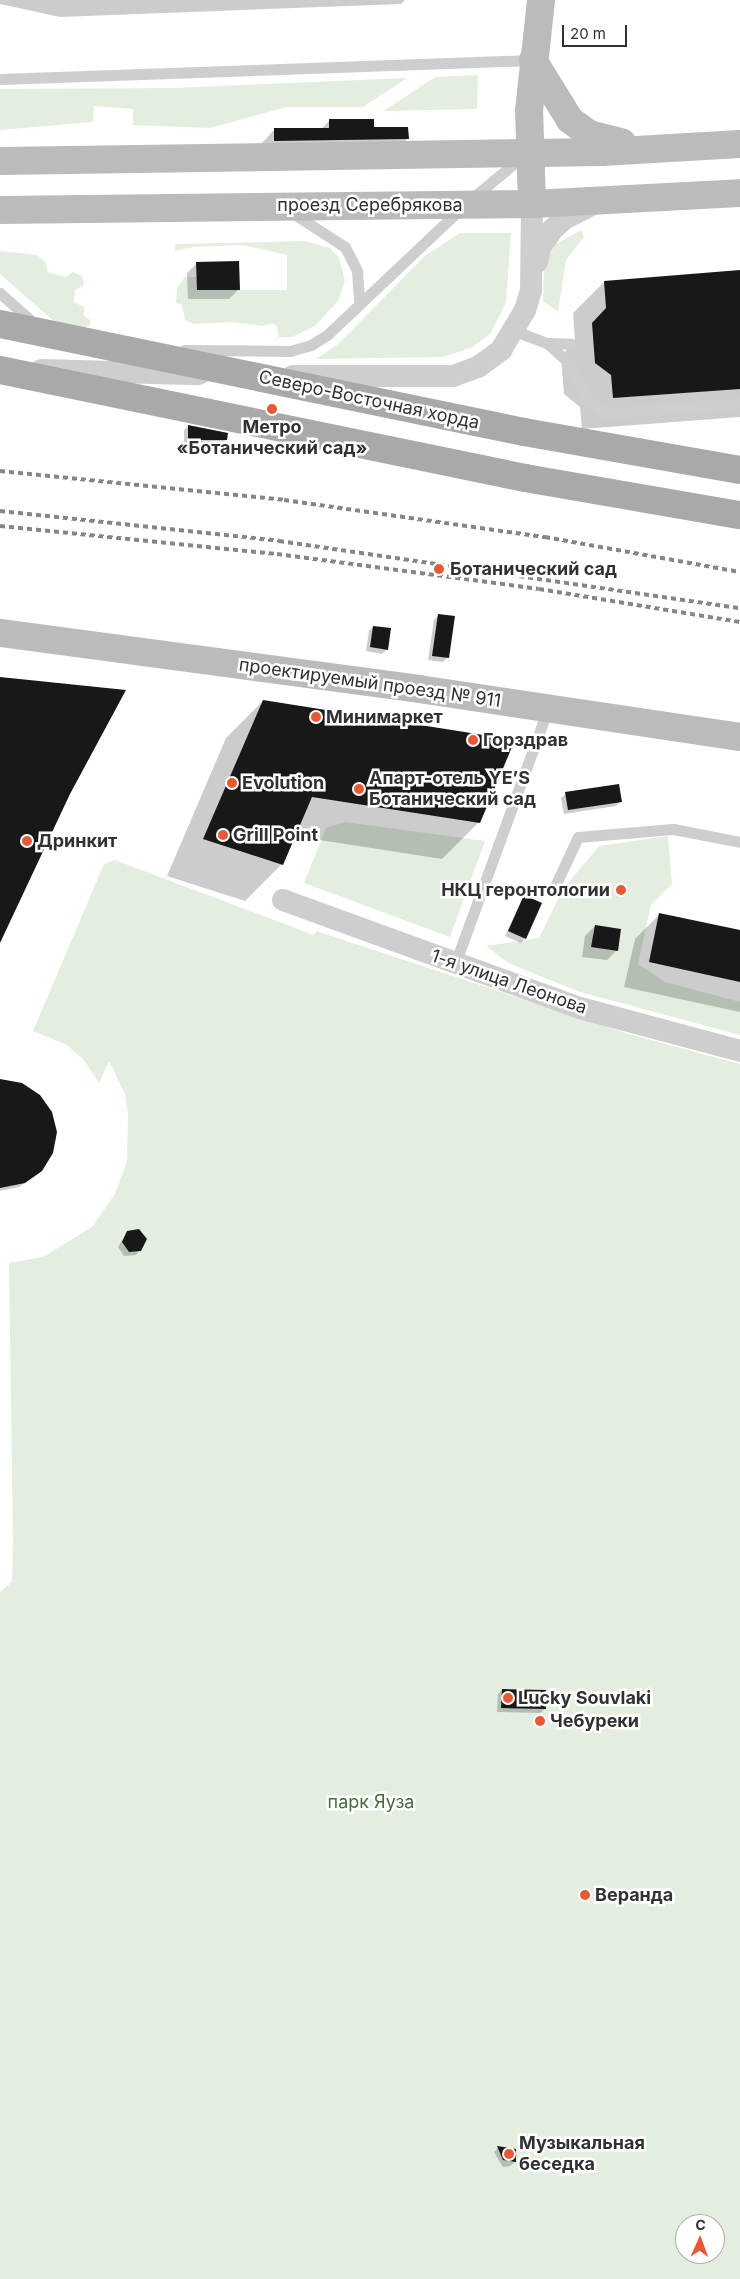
<!DOCTYPE html>
<html>
<head>
<meta charset="utf-8">
<style>
  body { margin:0 }
  #map { position:relative; width:740px; height:2279px; overflow:hidden; background:#fff; font-family:Inter,sans-serif }
  div>[style] { position:absolute }
  [style*='--x'] { left:calc(var(--x)*1px); top:calc(var(--y)*1px); width:calc(var(--w)*1px); rotate:calc(var(--a)*1deg) }
  .green>* { inset:0; background:#e3eedf }
  .shadow>* { inset:0; background:#0003 }
  .building>* { inset:0; background:#181818 }
  .lane>* { height:11px; margin:-5.5px; padding:0 5.5px; transform-origin:5.5px; border-radius:5.5px; background:#cecece }
  .street>* { height:22px; margin:-11px; padding:0 11px; transform-origin:11px; border-radius:11px; background:#cecece }
  .secondary>* { height:28px; margin:-14px; padding:0 14px; transform-origin:14px; border-radius:14px; background:#bbb }
  .primary>* { height:28px; margin:-14px; padding:0 14px; transform-origin:14px; border-radius:14px; background:#a9a9a9 }
  .rail>* { height:4px; margin-top:-2px; transform-origin:0; background:repeating-linear-gradient(90deg,#868686 0 5px,transparent 0 9px) }
  .dots>* { width:14px; height:14px; translate:-50% -50%; box-sizing:border-box; border:2px solid #fff; border-radius:50% }
  span { translate:-50% -50%; white-space:nowrap; text-align:center; line-height:1.15; -webkit-text-stroke:5px #fff; paint-order:stroke }
  .street-label { font-size:18px; color:#313131 }
  .poi-label { font-size:18px; color:#313131; font-weight:700 }
  .left { translate:0 -50%; text-align:left }
  .right { translate:-100% -50%; text-align:right }
  .park-label { font-size:18px; color:#466e3d }
  .north { position:absolute; left:675px; top:2214px; width:50px; height:50px; box-sizing:border-box; background:#fff; border:1px solid #adadad; border-radius:50%; rotate:2deg; font-size:14px; font-weight:700; line-height:20px; text-align:center; color:#313131 }
  .north::after { content:''; display:block; margin:auto; width:18px; height:22px; background:#e75934; clip-path:polygon(50% 0,100% 100%,50% 72%,0 100%) }
  .scale { position:absolute; left:562px; top:25px; width:65px; height:22px; box-sizing:border-box; border:2px solid #313131; border-top:0; padding-left:6px; font-size:15px; line-height:18px; white-space:nowrap; color:#313131; -webkit-text-stroke:4px #fff; paint-order:stroke }
</style>
</head>
<body>
<div id="map">
  <div class="green">
    <div style="clip-path:polygon(478px 75px,477px 109px,384px 111px,435px 77px)"></div>
    <div style="clip-path:polygon(407px 78px,363px 107px,287px 107px,210px 128px,133px 125px,133px 109px,94px 106px,93px 122px,0 130px,0 89px,174px 88px)"></div>
    <div style="clip-path:polygon(581px 230px,584px 237px,566px 260px,558px 312px,543px 301px,544px 264px,556px 244px)"></div>
    <div style="clip-path:polygon(460px 233px,511px 233px,506px 303px,490px 334px,471px 348px,443px 357px,316px 359px,338px 344px,426px 255px)"></div>
    <div style="clip-path:polygon(305px 241px,330px 248px,339px 258px,345px 281px,338px 301px,315px 326px,292px 337px,278px 337px,277px 326px,273px 323px,264px 326px,232px 322px,195px 324px,185px 320px,182px 305px,176px 303px,177px 288px,185px 277px,197px 277px,197px 290px,287px 290px,287px 255px,243px 245px,193px 247px,175px 251px,175px 244px)"></div>
    <div style="clip-path:polygon(0 251px,37px 255px,45px 261px,48px 272px,66px 277px,73px 272px,82px 276px,84px 285px,75px 290px,74px 302px,84px 307px,84px 316px,90px 320px,90px 325px,84px 328px,57px 324px,0 274px)"></div>
    <div style="clip-path:polygon(345px 822px,485px 841px,450px 937px,304px 883px,326px 828px)"></div>
    <div style="clip-path:polygon(668px 836px,672px 884px,651px 905px,638px 964px,665px 982px,740px 1002px,740px 1035px,580px 992px,508px 963px,486px 946px,539px 938px,563px 889px,599px 846px)"></div>
    <div style="clip-path:polygon(evenodd,115px 860px,314px 935px,316px 931px,629px 1034px,740px 1064px,740px 2279px,0 2279px,0 1592px,12px 1582px,13px 1544px,9px 1263px,43px 1257px,92px 1227px,115px 1194px,127px 1161px,128px 1115px,125px 1094px,109px 1061px,99px 1083px,83px 1059px,67px 1045px,33px 1031px,104px 864px,115px 860px,685px 2224px,715px 2224px,715px 2254px,685px 2254px,685px 2224px)"></div>
  </div>
  <div class="shadow">
    <div style="clip-path:polygon(0 0,405px 0,401px 4px,60px 17px,0 4px)"></div>
    <div style="clip-path:polygon(330px 120px,373px 129px,407px 139px,393px 153px,261px 144px,275px 129px,321px 129px)"></div>
    <div style="clip-path:polygon(197px 263px,238px 290px,229px 299px,188px 299px,187px 273px)"></div>
    <div style="clip-path:polygon(740px 272px,740px 417px,582px 429px,580px 407px,564px 394px,561px 356px,575px 341px,573px 313px,604px 282px)"></div>
    <div style="clip-path:polygon(188px 426px,226px 440px,222px 444px,184px 444px,184px 430px)"></div>
    <div style="clip-path:polygon(439px 615px,448px 657px,443px 662px,428px 660px,434px 620px)"></div>
    <div style="clip-path:polygon(373px 627px,387px 649px,382px 654px,366px 651px,369px 631px)"></div>
    <div style="clip-path:polygon(263px 701px,479px 822px,442px 859px,294px 836px,282px 864px,245px 901px,167px 876px,226px 738px)"></div>
    <div style="clip-path:polygon(566px 794px,621px 801px,616px 806px,564px 814px,561px 798px)"></div>
    <div style="clip-path:polygon(524px 896px,525px 938px,521px 943px,505px 936px)"></div>
    <div style="clip-path:polygon(660px 914px,740px 932px,740px 1012px,624px 987px,635px 939px)"></div>
    <div style="clip-path:polygon(595px 926px,620px 930px,616px 951px,607px 960px,582px 957px,585px 936px)"></div>
    <div style="clip-path:polygon(0 1081px,36px 1175px,19px 1187px,0 1191px)"></div>
    <div style="clip-path:polygon(127px 1232px,140px 1250px,136px 1255px,124px 1256px,118px 1247px)"></div>
    <div style="clip-path:polygon(502px 1690px,545px 1709px,540px 1713px,497px 1712px,498px 1694px)"></div>
    <div style="clip-path:polygon(511px 2147px,517px 2154px,515px 2162px,510px 2166px,503px 2167px,494px 2152px,498px 2148px)"></div>
  </div>
  <div class="building">
    <div style="clip-path:polygon(329px 119px,374px 119px,374px 127px,408px 127px,409px 139px,274px 141px,274px 128px,329px 128px)"></div>
    <div style="clip-path:polygon(239px 261px,240px 290px,197px 290px,196px 262px)"></div>
    <div style="clip-path:polygon(740px 270px,740px 389px,613px 398px,611px 375px,595px 363px,592px 323px,606px 308px,604px 281px)"></div>
    <div style="clip-path:polygon(188px 425px,228px 433px,227px 440px,188px 440px)"></div>
    <div style="clip-path:polygon(438px 614px,455px 616px,449px 658px,432px 656px)"></div>
    <div style="clip-path:polygon(373px 626px,391px 628px,388px 650px,370px 647px)"></div>
    <div style="clip-path:polygon(0 677px,126px 690px,70px 794px,0 943px)"></div>
    <div style="clip-path:polygon(263px 700px,515px 740px,480px 823px,312px 797px,283px 865px,203px 839px)"></div>
    <div style="clip-path:polygon(619px 784px,622px 802px,568px 810px,565px 792px)"></div>
    <div style="clip-path:polygon(524px 895px,542px 903px,526px 939px,508px 931px)"></div>
    <div style="clip-path:polygon(659px 913px,740px 930px,740px 982px,649px 962px)"></div>
    <div style="clip-path:polygon(595px 925px,621px 929px,618px 951px,591px 947px)"></div>
    <div style="clip-path:polygon(0 1079px,22px 1083px,40px 1095px,52px 1112px,57px 1132px,53px 1153px,42px 1171px,25px 1183px,0 1188px)"></div>
    <div style="clip-path:polygon(139px 1229px,147px 1239px,141px 1251px,129px 1252px,122px 1242px,127px 1231px)"></div>
    <div style="clip-path:polygon(502px 1689px,546px 1690px,546px 1709px,501px 1708px)"></div>
    <div style="clip-path:polygon(497px 2146px,516px 2149px,516px 2162px,503px 2160px)"></div>
  </div>
  <div class="lane">
    <div style="--x:0;--y:79;--w:533;--a:-2.04"></div>
    <div style="--x:471;--y:199;--w:66;--a:-39.5"></div>
    <div style="--x:294;--y:214;--w:61;--a:32.9"></div>
    <div style="--x:345;--y:247;--w:27;--a:63"></div>
    <div style="--x:357;--y:271;--w:31;--a:86"></div>
    <div style="--x:0;--y:293;--w:48;--a:41.6"></div>
    <div style="--x:515;--y:331;--w:34;--a:21"></div>
    <div style="--x:547;--y:343;--w:24;--a:2"></div>
    <div style="--x:547;--y:343;--w:27;--a:42"></div>
    <div style="--x:567;--y:361;--w:44;--a:61.7"></div>
    <div style="--x:588;--y:400;--w:17;--a:40"></div>
    <div style="--x:601;--y:411;--w:10;--a:11"></div>
    <div style="--x:611;--y:413;--w:129;--a:-4.4"></div>
    <div style="--x:184;--y:350;--w:106;--a:0.5"></div>
    <div style="--x:290;--y:351;--w:22;--a:-16"></div>
    <div style="--x:311;--y:345;--w:19;--a:-32"></div>
    <div style="--x:327;--y:335;--w:182;--a:-43.4"></div>
    <div style="--x:555;--y:886;--w:54;--a:-64.9"></div>
    <div style="--x:578;--y:837;--w:95;--a:-4.8"></div>
    <div style="--x:673;--y:829;--w:68;--a:11"></div>
    <div style="--x:455;--y:964;--w:272;--a:-70"></div>
  </div>
  <div class="street">
    <div style="--x:537;--y:262;--w:14;--a:-78"></div>
    <div style="--x:540;--y:248;--w:23;--a:-56"></div>
    <div style="--x:553;--y:229;--w:15;--a:-42"></div>
    <div style="--x:564;--y:219;--w:36;--a:-27"></div>
    <div style="--x:41;--y:370;--w:158;--a:1.5"></div>
    <div style="--x:293;--y:376;--w:160;--a:0"></div>
    <div style="--x:453;--y:376;--w:27;--a:-20"></div>
    <div style="--x:478;--y:367;--w:29;--a:-36"></div>
    <div style="--x:501;--y:350;--w:47;--a:-59"></div>
    <div style="--x:525;--y:310;--w:21;--a:-73"></div>
    <div style="--x:531;--y:290;--w:86;--a:-89.3"></div>
    <div style="--x:283;--y:900;--w:316;--a:20"></div>
    <div style="--x:580;--y:1008;--w:166;--a:15"></div>
  </div>
  <div class="secondary">
    <div style="--x:533;--y:60;--w:70;--a:58.3"></div>
    <div style="--x:570;--y:120;--w:24;--a:36"></div>
    <div style="--x:589;--y:134;--w:34;--a:14"></div>
    <div style="--x:0;--y:161;--w:602;--a:-0.86"></div>
    <div style="--x:602;--y:152;--w:138;--a:-3.3"></div>
    <div style="--x:532;--y:204;--w:93;--a:-91.8"></div>
    <div style="--x:529;--y:111;--w:112;--a:-83.8"></div>
    <div style="--x:0;--y:210;--w:532;--a:-0.65"></div>
    <div style="--x:532;--y:204;--w:208;--a:-3"></div>
    <div style="--x:0;--y:633;--w:423;--a:7.6"></div>
    <div style="--x:419;--y:689;--w:325;--a:8.5"></div>
  </div>
  <div class="primary">
    <div style="--x:0;--y:324;--w:535;--a:11.65"></div>
    <div style="--x:524;--y:432;--w:219;--a:10"></div>
    <div style="--x:0;--y:370;--w:536;--a:11.62"></div>
    <div style="--x:525;--y:478;--w:218;--a:9.8"></div>
  </div>
  <div class="rail">
    <div style="--x:0;--y:471;--w:285;--a:5.8"></div>
    <div style="--x:284;--y:500;--w:264;--a:8.1"></div>
    <div style="--x:545;--y:537;--w:198;--a:10.2"></div>
    <div style="--x:0;--y:511;--w:281;--a:6.1"></div>
    <div style="--x:279;--y:541;--w:466;--a:8.3"></div>
    <div style="--x:0;--y:526;--w:278;--a:5.8"></div>
    <div style="--x:277;--y:554;--w:264;--a:7.6"></div>
    <div style="--x:539;--y:589;--w:204;--a:9.3"></div>
  </div>
  <div class="dots">
    <div style="left:272px;top:409px;background:#e75934"></div>
    <div style="left:439px;top:569px;background:#e75934"></div>
    <div style="left:316px;top:717px;background:#e75934"></div>
    <div style="left:473px;top:740px;background:#e75934"></div>
    <div style="left:232px;top:783px;background:#e75934"></div>
    <div style="left:359px;top:789px;background:#e75934"></div>
    <div style="left:223px;top:835px;background:#e75934"></div>
    <div style="left:27px;top:841px;background:#e75934"></div>
    <div style="left:621px;top:890px;background:#e75934"></div>
    <div style="left:508px;top:1698px;background:#e75934"></div>
    <div style="left:540px;top:1721px;background:#e75934"></div>
    <div style="left:585px;top:1895px;background:#e75934"></div>
    <div style="left:509px;top:2154px;background:#e75934"></div>
  </div>
  <div class="street-label">
    <span style="left:370px;top:205px">проезд Серебрякова</span>
    <span style="left:369px;top:400px;rotate:12deg">Северо-Восточная хорда</span>
    <span style="left:370px;top:683px;rotate:8deg">проектируемый проезд № 911</span>
    <span style="left:509px;top:982px;rotate:19deg">1-я улица Леонова</span>
  </div>
  <div class="poi-label">
    <span style="left:272px;top:438px">Метро<br>«Ботанический сад»</span>
    <span class="left" style="left:450px;top:569px">Ботанический сад</span>
    <span class="left" style="left:326px;top:717px">Минимаркет</span>
    <span class="left" style="left:483px;top:740px">Горздрав</span>
    <span class="left" style="left:369px;top:789px">Апарт-отель YE’S<br>Ботанический сад</span>
    <span class="left" style="left:242px;top:783px">Evolution</span>
    <span class="left" style="left:233px;top:835px">Grill Point</span>
    <span class="left" style="left:37px;top:841px">Дринкит</span>
    <span class="right" style="left:610px;top:890px">НКЦ геронтологии</span>
    <span class="left" style="left:518px;top:1698px">Lucky Souvlaki</span>
    <span class="left" style="left:550px;top:1721px">Чебуреки</span>
    <span class="left" style="left:595px;top:1895px">Веранда</span>
    <span class="left" style="left:519px;top:2154px">Музыкальная<br>беседка</span>
  </div>
  <div class="park-label">
    <span style="left:371px;top:1802px">парк Яуза</span>
  </div>
  <div class="north">С</div>
  <div class="scale">20 m</div>
</div>
</body>
</html>
